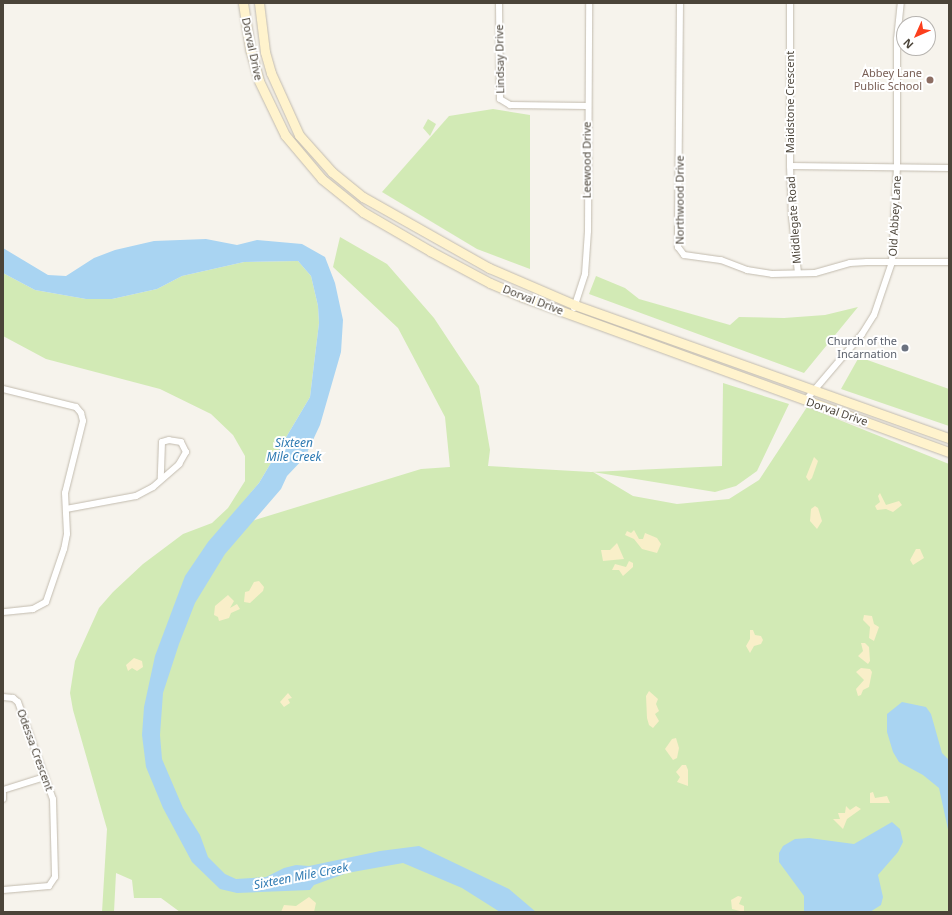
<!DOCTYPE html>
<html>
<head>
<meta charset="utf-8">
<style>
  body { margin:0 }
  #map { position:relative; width:952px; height:915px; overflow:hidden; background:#f6f3ec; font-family:"Noto Sans",sans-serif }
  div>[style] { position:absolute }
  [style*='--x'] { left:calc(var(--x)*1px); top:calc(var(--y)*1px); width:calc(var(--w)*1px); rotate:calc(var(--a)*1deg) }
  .green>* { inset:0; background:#d2eab5 }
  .sand>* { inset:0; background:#f9efc9 }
  .water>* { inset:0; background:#a9d4f2 }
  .roads { filter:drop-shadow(0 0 1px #c2bbae) drop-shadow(0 0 1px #c2bbae) }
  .street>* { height:6px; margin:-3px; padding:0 3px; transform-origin:3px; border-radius:3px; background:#fff }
  .secondary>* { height:9px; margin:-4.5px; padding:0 4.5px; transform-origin:4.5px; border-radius:4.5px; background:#fff3cd }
  .dots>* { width:11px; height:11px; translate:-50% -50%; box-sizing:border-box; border:2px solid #fff; border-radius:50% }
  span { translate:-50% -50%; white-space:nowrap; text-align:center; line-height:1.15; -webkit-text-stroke:4px #fff; paint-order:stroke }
  .street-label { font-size:11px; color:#4b4439 }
  .education-label { font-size:11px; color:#785e54 }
  .right { translate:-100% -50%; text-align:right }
  .worship-label { font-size:11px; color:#5b616d }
  .water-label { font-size:12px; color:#2e7ab2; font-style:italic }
  .frame { position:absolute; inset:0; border:4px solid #4b4439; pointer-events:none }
  .north { position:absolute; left:896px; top:16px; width:40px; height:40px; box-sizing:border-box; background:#fff; border:1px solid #b7b4b0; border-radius:50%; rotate:225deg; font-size:11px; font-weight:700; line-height:16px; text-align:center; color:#4b4439 }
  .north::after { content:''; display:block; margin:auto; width:14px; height:18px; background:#fc3f1d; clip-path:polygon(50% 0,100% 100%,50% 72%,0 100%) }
</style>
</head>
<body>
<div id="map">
  <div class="green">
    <div style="clip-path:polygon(493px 109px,530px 115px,530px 269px,477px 249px,382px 192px,449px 116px)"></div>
    <div style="clip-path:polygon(428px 119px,436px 124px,430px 136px,423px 128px)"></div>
    <div style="clip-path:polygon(340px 237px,387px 264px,434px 318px,479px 386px,490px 450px,488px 466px,591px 472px,722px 466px,723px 383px,789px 404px,757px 471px,736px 486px,715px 492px,593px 472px,633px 496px,677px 504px,729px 499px,759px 480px,807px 407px,949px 464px,949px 912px,180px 912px,161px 898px,134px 898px,132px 880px,116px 873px,114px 912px,102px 912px,107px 829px,73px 710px,70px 693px,75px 661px,99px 608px,113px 592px,143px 564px,183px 534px,212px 523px,228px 508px,245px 481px,245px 456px,233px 435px,211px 414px,160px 389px,46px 359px,3px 336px,3px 273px,35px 290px,86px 299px,112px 299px,157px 289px,182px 276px,244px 262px,298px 261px,311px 276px,318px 306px,319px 323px,310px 397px,259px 483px,219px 531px,421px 469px,450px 467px,445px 417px,398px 328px,333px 267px)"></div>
    <div style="clip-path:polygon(596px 276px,625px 288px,639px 299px,730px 325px,739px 317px,784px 318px,825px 315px,858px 307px,804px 373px,589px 294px)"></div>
    <div style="clip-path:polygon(859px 357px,949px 389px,949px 426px,841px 389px)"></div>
  </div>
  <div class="sand">
    <div style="clip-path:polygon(814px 457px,818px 461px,812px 478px,809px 481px,806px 477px)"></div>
    <div style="clip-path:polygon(880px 493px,886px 505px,899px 501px,902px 505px,893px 512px,886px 509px,877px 510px,875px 506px,880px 502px,878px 496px)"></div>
    <div style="clip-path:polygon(815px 506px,818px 508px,822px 521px,817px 529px,810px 521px,811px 509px)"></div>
    <div style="clip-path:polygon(634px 530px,639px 539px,643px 539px,645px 533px,657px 538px,661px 544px,657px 553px,642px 549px,634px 539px,625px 535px,627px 531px,631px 533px)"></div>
    <div style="clip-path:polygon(617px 543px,624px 559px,603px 561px,601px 550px,610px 550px)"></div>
    <div style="clip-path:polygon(916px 549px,920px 549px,924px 558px,913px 565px,910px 560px)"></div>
    <div style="clip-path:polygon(629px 561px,633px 563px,633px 567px,623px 576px,619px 570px,612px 570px,615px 564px,626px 567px)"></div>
    <div style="clip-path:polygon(259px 581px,264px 587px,263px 591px,250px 603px,244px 602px,245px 592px,249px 591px,254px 582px)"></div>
    <div style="clip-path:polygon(228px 595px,234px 601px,230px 608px,237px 604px,240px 609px,231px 613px,229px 618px,219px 621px,218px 617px,214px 615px,215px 606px)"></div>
    <div style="clip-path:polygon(864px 615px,872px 616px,874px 624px,879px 627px,874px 641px,869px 638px,870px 627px,863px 620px)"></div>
    <div style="clip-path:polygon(750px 630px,753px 630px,755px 635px,761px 636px,763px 640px,761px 644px,754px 646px,750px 653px,746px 646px,750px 639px)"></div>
    <div style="clip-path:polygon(861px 643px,865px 643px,869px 647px,870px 661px,868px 664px,858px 656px,863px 651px)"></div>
    <div style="clip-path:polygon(134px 658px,142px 661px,143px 667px,137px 671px,132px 668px,128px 671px,126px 665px)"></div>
    <div style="clip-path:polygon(861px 668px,870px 669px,872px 672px,869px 687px,863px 690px,861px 695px,858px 696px,856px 689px,864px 680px,856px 672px)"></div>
    <div style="clip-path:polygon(649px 691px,658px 699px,656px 704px,659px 711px,655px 714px,659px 721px,653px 728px,649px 725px,647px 718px,646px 696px)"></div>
    <div style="clip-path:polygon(288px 693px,292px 698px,288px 699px,290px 703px,284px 707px,280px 702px)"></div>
    <div style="clip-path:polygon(676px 738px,679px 748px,677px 758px,673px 760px,665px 749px,672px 739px)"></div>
    <div style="clip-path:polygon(682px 765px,686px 765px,688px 770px,688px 786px,677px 782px,680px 777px,676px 772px)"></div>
    <div style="clip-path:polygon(873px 792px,875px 798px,887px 796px,890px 803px,870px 803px,870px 793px)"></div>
    <div style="clip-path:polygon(846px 806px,850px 810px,856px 806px,861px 809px,847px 819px,843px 829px,833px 819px,840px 819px,838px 813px,845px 813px)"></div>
    <div style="clip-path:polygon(738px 896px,742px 897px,739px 904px,744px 906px,744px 912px,732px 909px,731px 900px)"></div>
    <div style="clip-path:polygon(309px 897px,316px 903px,314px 912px,281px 912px,284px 905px,296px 906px)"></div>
  </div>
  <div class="water">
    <div style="clip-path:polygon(206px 239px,237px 245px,257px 240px,302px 244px,325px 257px,335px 283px,343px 320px,341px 352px,320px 425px,305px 457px,287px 476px,281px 489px,225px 554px,195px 603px,179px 644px,163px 693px,160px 735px,162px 759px,183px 808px,200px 835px,208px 857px,225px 874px,236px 879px,266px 877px,284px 868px,296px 865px,309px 866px,380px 851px,419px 846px,509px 889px,536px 912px,500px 912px,462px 888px,403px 863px,347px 873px,314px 885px,310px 890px,237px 893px,220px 889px,192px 862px,163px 808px,146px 767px,142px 735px,144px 707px,155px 656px,185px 576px,208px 542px,259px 483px,310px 397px,319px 323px,318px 306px,311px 276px,298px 261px,244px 262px,182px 276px,157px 289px,112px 299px,86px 299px,35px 290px,3px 273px,3px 248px,48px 275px,66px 276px,94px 258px,115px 250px,154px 241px)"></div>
    <div style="clip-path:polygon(902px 702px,926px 707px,931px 714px,942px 753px,949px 760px,949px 834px,939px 788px,923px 775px,899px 762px,893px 752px,887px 732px,887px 714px)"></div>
    <div style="clip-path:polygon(892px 822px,900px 829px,903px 842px,898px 852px,878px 875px,883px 897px,881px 905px,870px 912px,804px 912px,804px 896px,779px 862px,779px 853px,783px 846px,795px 839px,809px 838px,854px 844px)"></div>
  </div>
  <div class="roads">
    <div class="street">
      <div style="--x:499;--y:3;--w:96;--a:89.4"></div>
      <div style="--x:500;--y:99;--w:12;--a:31"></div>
      <div style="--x:510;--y:105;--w:77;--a:0.7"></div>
      <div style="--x:680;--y:3;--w:244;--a:90.5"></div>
      <div style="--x:678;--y:247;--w:10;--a:53"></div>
      <div style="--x:684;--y:255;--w:37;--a:8"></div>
      <div style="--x:721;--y:260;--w:28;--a:21"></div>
      <div style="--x:747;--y:270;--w:25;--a:9"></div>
      <div style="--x:772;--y:274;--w:43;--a:-1.3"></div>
      <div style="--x:815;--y:273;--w:36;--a:-16"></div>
      <div style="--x:850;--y:263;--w:17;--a:-3"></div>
      <div style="--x:867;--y:262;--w:82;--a:0"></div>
      <div style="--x:790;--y:3;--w:163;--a:90"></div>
      <div style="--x:790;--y:166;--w:159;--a:0.7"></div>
      <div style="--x:790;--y:166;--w:51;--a:87.8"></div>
      <div style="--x:792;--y:217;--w:56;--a:83.9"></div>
      <div style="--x:574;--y:308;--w:36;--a:-72"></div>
      <div style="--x:585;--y:274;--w:43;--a:-86"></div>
      <div style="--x:588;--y:231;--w:228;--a:-89.7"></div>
      <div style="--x:3;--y:389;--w:75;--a:13.9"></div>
      <div style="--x:76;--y:407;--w:8;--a:50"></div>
      <div style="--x:81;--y:413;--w:8;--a:76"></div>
      <div style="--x:83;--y:421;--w:74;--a:104"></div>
      <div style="--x:65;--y:493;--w:41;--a:87.2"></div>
      <div style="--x:67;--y:534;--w:15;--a:101"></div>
      <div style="--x:64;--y:549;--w:56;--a:108.8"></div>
      <div style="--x:46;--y:602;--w:15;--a:152"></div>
      <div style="--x:33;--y:609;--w:30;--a:174"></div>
      <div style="--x:805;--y:401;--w:88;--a:-49.6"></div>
      <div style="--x:862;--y:334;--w:22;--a:-58"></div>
      <div style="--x:874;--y:315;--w:56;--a:-71.2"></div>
      <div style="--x:892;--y:262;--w:94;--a:-87"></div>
      <div style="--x:897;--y:168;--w:129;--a:-90"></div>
      <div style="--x:897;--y:39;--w:36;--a:-84"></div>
      <div style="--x:66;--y:509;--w:71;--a:-10.5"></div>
      <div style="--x:136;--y:496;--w:19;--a:-28"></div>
      <div style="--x:153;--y:487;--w:35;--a:-41"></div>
      <div style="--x:179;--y:464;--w:14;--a:-60"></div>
      <div style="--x:186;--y:452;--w:11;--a:-117"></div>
      <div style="--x:181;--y:442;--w:12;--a:-171"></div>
      <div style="--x:169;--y:440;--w:7;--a:164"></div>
      <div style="--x:162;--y:442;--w:37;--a:92"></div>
      <div style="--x:3;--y:697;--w:10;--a:6"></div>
      <div style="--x:13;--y:698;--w:6;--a:39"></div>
      <div style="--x:18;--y:702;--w:103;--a:70.2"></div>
      <div style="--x:53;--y:799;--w:78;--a:88.5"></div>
      <div style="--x:55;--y:877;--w:11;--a:124"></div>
      <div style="--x:49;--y:886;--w:46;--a:175"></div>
      <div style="--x:3;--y:790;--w:44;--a:-17.2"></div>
      <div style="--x:3;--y:793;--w:6;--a:90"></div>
    </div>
    <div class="secondary">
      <div style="--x:243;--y:3;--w:47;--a:81.3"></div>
      <div style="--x:250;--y:49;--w:33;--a:74"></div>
      <div style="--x:259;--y:81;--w:60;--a:64.3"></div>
      <div style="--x:285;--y:135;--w:57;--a:49.9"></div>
      <div style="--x:322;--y:179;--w:53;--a:38.8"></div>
      <div style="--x:363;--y:212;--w:78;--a:30.2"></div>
      <div style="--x:430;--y:251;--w:68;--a:28.1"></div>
      <div style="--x:490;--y:283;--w:36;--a:23"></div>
      <div style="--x:523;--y:297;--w:453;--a:20"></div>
      <div style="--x:259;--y:3;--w:49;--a:83"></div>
      <div style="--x:265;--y:52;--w:22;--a:74"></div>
      <div style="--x:271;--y:73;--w:68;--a:65.7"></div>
      <div style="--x:299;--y:135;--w:50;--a:48.3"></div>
      <div style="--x:332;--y:172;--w:40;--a:39"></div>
      <div style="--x:363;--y:197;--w:145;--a:29.4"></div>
      <div style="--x:489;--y:268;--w:94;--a:23.3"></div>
      <div style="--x:575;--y:305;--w:397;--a:19.6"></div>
    </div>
  </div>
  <div class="dots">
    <div style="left:930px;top:80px;background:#8d6e63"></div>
    <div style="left:905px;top:348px;background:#6b7280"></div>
  </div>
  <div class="street-label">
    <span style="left:252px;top:49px;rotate:78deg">Dorval Drive</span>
    <span style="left:500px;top:59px;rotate:-91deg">Lindsay Drive</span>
    <span style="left:790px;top:102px;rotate:-90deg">Maidstone Crescent</span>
    <span style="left:587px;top:160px;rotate:-90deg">Leewood Drive</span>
    <span style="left:680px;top:200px;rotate:-90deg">Northwood Drive</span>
    <span style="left:895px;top:216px;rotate:-87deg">Old Abbey Lane</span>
    <span style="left:794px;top:220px;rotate:-94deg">Middlegate Road</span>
    <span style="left:533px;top:300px;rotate:21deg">Dorval Drive</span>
    <span style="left:837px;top:412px;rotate:19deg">Dorval Drive</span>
    <span style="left:35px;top:750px;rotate:70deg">Odessa Crescent</span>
  </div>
  <div class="education-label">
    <span class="right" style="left:922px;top:80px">Abbey Lane<br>Public School</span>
  </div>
  <div class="worship-label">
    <span class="right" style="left:897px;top:348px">Church of the<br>Incarnation</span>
  </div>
  <div class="water-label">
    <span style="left:294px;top:450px">Sixteen<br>Mile Creek</span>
    <span style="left:301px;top:876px;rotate:-11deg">Sixteen Mile Creek</span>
  </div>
  <div class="frame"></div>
  <div class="north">N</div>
</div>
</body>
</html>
